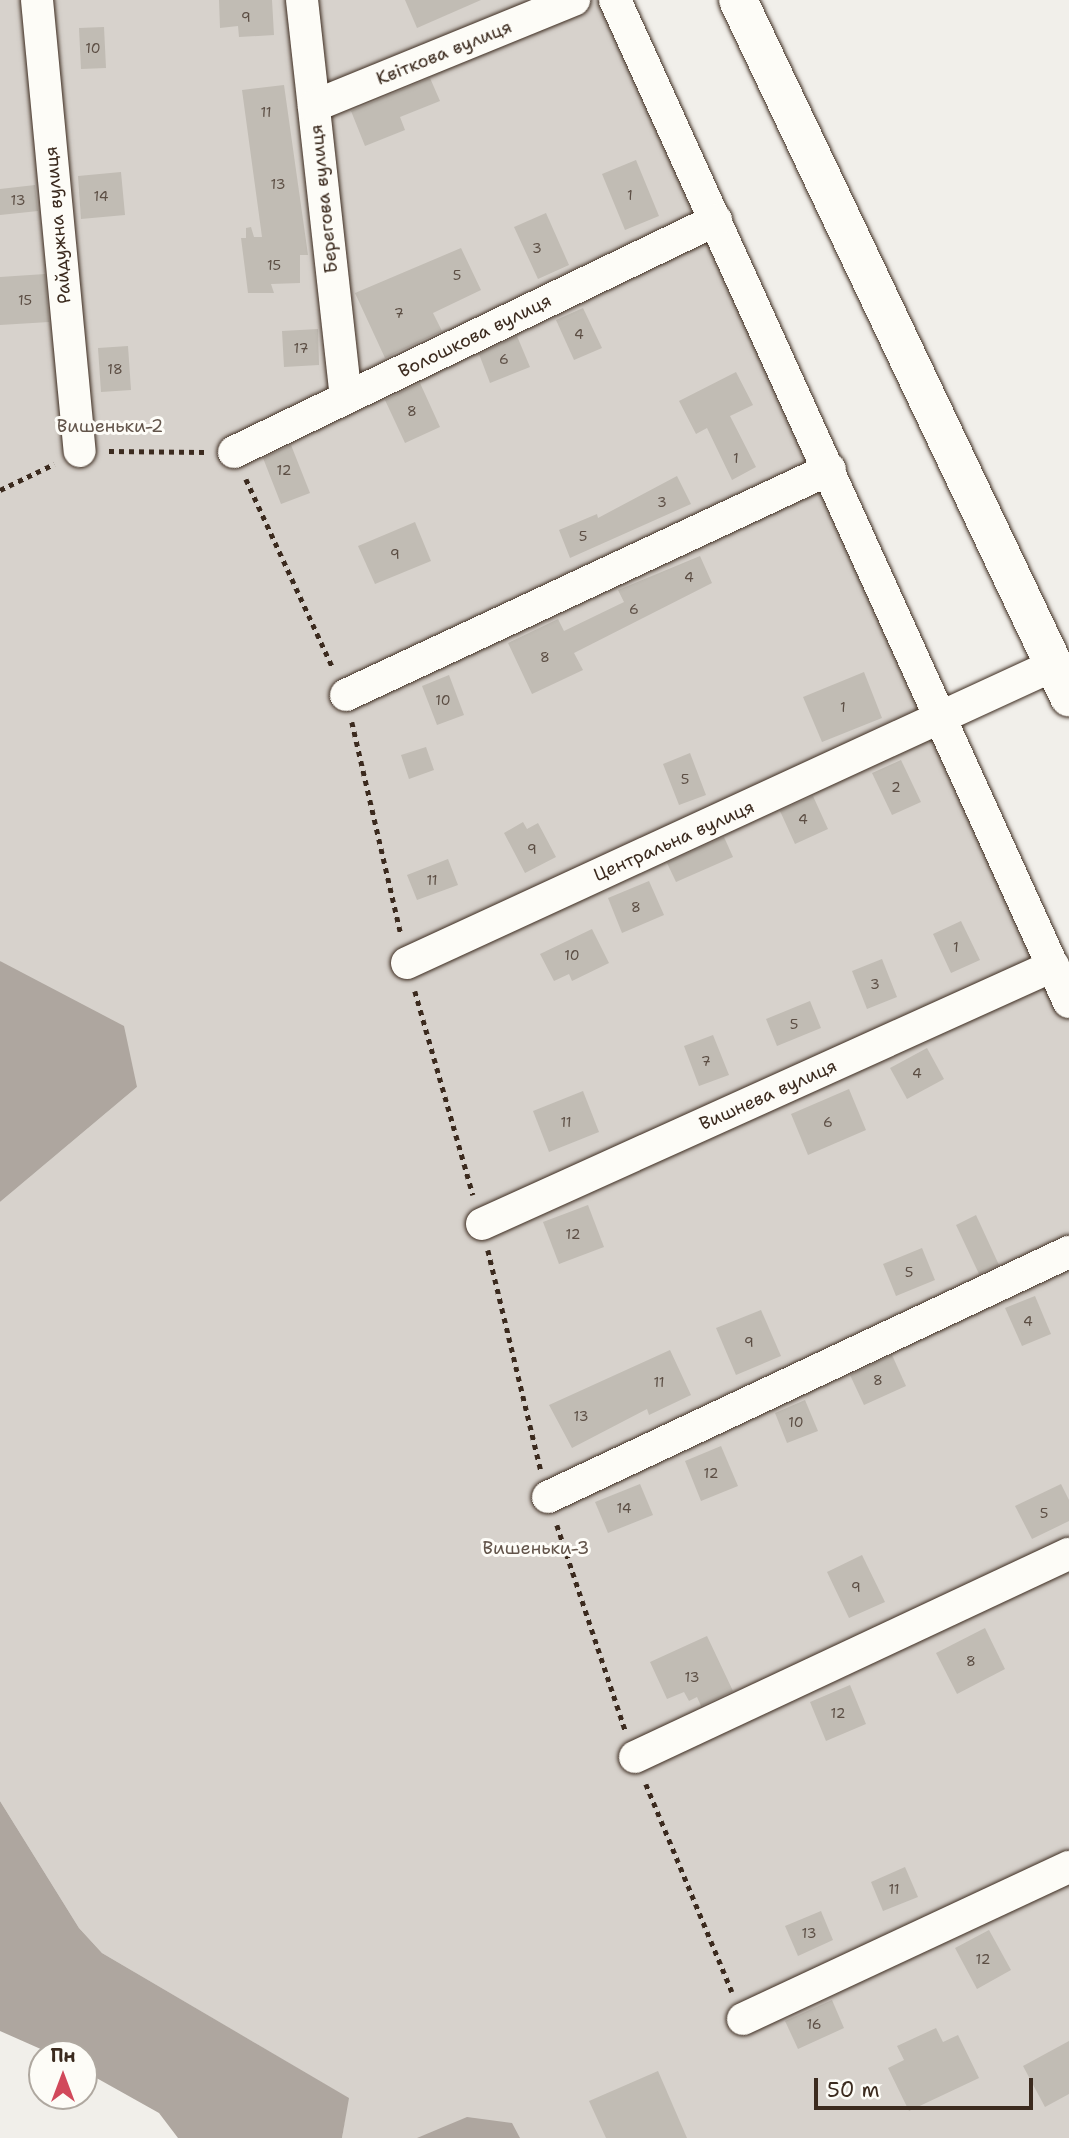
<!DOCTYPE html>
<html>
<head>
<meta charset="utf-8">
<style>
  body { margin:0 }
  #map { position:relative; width:1069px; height:2138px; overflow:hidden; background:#f1efea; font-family:"Shantell Sans",sans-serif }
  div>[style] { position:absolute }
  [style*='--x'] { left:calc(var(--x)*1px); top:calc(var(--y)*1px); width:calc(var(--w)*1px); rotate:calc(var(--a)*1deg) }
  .green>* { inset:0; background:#d7d2cc }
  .water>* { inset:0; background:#aea69f }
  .building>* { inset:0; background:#c1bcb4 }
  .path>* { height:4.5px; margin-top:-2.25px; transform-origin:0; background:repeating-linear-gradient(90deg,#3b2a1e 0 5px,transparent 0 10px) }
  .roads { filter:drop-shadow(0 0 2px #3b2a1e) drop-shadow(0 0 2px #3b2a1e) }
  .minor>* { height:32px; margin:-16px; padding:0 16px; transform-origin:16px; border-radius:16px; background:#fdfcf7 }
  .tertiary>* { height:38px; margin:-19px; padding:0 19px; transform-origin:19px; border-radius:19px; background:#fdfcf7 }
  span { translate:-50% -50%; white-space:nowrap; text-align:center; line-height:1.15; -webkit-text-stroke:6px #fdfcf7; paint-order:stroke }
  .number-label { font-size:14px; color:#5c4e44 }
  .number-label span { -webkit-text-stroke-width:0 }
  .street-label { font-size:18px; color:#3b2a1e }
  .park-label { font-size:18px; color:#62544a }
  .north { position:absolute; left:28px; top:2040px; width:70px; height:70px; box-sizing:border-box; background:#fdfcf7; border:2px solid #afa8a0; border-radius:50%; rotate:0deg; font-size:19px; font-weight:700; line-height:28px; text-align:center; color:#3b2a1e }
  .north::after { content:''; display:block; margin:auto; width:24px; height:32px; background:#d1495b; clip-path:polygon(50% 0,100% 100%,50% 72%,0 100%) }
  .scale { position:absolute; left:814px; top:2078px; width:219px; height:32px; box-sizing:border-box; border:4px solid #3b2a1e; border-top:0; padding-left:9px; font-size:21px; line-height:24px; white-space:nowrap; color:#3b2a1e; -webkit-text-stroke:5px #fdfcf7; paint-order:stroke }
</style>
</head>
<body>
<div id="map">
  <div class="green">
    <div style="clip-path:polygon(0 0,630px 0,1069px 965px,1069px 2138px,342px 2138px,348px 2098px,102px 1953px,79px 1928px,0 1801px,0 1202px,137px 1087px,0 961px)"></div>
  </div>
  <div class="water">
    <div style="clip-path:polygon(0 961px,124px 1026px,137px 1087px,0 1202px)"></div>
    <div style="clip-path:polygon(0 1801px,79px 1928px,102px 1953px,349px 2098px,342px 2138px,178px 2138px,159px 2113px,84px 2071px,84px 2054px,52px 2054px,0 2031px)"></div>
    <div style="clip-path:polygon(467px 2117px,512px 2123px,520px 2138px,417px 2138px)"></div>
  </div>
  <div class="building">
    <div style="clip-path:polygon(219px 0,272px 0,274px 35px,239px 37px,238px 26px,220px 28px)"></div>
    <div style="clip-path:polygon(405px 0,481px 0,417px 28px)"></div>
    <div style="clip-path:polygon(104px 27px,106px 68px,81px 69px,79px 28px)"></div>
    <div style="clip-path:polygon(430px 78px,440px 101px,400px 117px,405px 130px,365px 146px,351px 111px)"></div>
    <div style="clip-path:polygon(284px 85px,308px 255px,300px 255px,300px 283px,271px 284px,274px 293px,248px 293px,241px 238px,246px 238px,246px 228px,251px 227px,254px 237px,262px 237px,242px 90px)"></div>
    <div style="clip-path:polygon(636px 160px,659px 216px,625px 230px,602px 174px)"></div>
    <div style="clip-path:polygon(121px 172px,125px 215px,81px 219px,78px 176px)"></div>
    <div style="clip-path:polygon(35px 185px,38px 211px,0 215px,0 189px)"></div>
    <div style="clip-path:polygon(546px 213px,569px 265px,538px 279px,514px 227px)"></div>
    <div style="clip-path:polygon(461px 248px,481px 290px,433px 313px,442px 331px,385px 358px,355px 293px)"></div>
    <div style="clip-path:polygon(45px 274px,49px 322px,0 325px,0 277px)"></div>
    <div style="clip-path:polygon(583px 308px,602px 348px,574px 360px,556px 320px)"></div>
    <div style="clip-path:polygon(318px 329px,319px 365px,284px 367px,282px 331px)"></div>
    <div style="clip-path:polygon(517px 336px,530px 367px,490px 383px,479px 354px)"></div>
    <div style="clip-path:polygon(128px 346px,131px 390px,101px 392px,98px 348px)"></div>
    <div style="clip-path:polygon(736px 372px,753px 405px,730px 416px,756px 467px,732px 480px,707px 428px,696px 434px,679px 401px)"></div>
    <div style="clip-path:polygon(420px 383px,440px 427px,405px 443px,385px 400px)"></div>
    <div style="clip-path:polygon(291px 445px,310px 493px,281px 504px,263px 458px)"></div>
    <div style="clip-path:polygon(677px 476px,691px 504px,570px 558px,559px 530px,597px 514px,598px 518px)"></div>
    <div style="clip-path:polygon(415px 522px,431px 561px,375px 584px,358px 546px)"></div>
    <div style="clip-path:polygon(700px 556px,712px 583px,574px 653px,583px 670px,532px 694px,508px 643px,558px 619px,564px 631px,624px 602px,618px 590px)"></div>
    <div style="clip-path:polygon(864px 672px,882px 718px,822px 742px,803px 697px)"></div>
    <div style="clip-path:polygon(449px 675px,464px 715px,437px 725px,422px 686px)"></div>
    <div style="clip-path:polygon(426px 747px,434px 770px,409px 779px,401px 755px)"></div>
    <div style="clip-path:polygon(690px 753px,706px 795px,679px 805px,663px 764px)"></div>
    <div style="clip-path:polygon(901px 760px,921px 802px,892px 815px,872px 773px)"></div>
    <div style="clip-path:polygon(813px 796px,828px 829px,795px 844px,780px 811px)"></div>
    <div style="clip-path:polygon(523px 822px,527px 829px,538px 823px,556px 857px,525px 873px,504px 833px)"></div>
    <div style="clip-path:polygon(724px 837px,733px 857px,676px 882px,667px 863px)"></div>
    <div style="clip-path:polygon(448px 859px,458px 885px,417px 900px,407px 875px)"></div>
    <div style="clip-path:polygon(649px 881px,664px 915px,622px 933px,608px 898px)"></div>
    <div style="clip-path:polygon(961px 921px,980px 960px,951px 973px,933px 934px)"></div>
    <div style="clip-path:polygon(592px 929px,609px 963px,572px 981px,569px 974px,554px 981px,540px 954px)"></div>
    <div style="clip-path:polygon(882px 959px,897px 997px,867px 1009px,852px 971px)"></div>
    <div style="clip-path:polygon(810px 1001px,821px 1028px,777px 1046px,766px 1019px)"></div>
    <div style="clip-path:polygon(713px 1035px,729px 1075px,699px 1086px,684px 1046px)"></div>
    <div style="clip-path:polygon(927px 1048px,944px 1079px,907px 1099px,890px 1068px)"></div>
    <div style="clip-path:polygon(849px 1089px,866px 1130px,808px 1155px,791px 1114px)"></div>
    <div style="clip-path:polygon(583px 1091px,599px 1132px,549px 1152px,533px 1111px)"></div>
    <div style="clip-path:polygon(588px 1205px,604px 1247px,559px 1264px,543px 1222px)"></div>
    <div style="clip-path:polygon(976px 1215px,999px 1265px,979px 1274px,956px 1225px)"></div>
    <div style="clip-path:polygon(922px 1248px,935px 1280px,896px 1296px,883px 1264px)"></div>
    <div style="clip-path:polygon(1035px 1296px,1051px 1334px,1022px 1346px,1005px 1308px)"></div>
    <div style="clip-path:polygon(761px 1310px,781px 1356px,736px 1375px,716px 1328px)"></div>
    <div style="clip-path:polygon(670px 1350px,691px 1395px,649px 1415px,647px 1409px,572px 1448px,549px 1405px)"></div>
    <div style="clip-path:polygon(892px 1355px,906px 1386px,864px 1405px,850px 1375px)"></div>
    <div style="clip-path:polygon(805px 1400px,818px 1431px,787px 1443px,775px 1413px)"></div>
    <div style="clip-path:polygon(721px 1446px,738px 1486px,701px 1501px,685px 1461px)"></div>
    <div style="clip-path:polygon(640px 1484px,653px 1515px,608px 1533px,595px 1502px)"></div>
    <div style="clip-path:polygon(1061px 1484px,1069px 1500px,1069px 1521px,1032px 1539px,1015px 1506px)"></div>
    <div style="clip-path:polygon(862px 1555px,885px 1602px,849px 1618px,827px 1572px)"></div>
    <div style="clip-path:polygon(985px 1628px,1005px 1669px,957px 1694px,936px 1653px)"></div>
    <div style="clip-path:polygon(707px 1636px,733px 1691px,701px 1706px,697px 1697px,689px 1701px,684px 1692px,667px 1699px,650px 1662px)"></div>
    <div style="clip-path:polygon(850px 1685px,866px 1724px,826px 1741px,810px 1702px)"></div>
    <div style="clip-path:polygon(905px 1867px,918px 1897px,883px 1911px,871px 1882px)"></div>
    <div style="clip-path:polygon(821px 1911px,833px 1940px,798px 1956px,785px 1926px)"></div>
    <div style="clip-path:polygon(989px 1930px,1011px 1970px,977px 1989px,955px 1948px)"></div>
    <div style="clip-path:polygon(832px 2000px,844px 2028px,798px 2049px,785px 2021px)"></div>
    <div style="clip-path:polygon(936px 2028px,943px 2042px,958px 2035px,979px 2078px,909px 2111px,888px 2068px,904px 2060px,897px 2046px)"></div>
    <div style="clip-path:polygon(1069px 2041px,1069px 2094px,1045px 2107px,1023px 2066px)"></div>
    <div style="clip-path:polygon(658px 2071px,687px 2138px,606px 2138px,589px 2101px)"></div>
  </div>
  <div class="path">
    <div style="--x:109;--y:451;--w:96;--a:0.6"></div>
    <div style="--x:246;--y:479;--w:208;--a:65.3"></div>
    <div style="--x:0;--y:490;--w:60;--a:-25.7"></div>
    <div style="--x:352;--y:722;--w:219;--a:77"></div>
    <div style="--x:415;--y:991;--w:212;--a:74.1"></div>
    <div style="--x:488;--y:1250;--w:226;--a:76.5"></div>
    <div style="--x:557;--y:1525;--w:216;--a:71.6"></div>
    <div style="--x:646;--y:1784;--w:225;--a:67.5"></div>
  </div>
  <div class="roads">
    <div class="minor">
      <div style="--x:37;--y:0;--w:453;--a:84.6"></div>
      <div style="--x:302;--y:0;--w:400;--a:83.7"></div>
      <div style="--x:615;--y:0;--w:1100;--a:65.63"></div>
      <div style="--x:314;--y:106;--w:281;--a:-22.2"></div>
      <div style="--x:234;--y:452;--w:535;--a:-25.7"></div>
      <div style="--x:346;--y:695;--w:534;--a:-25.03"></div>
      <div style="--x:407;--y:963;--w:712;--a:-24.73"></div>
      <div style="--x:482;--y:1224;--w:627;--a:-24.32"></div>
      <div style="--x:548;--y:1497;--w:576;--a:-25.19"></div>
      <div style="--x:635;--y:1757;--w:479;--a:-25.1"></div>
      <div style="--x:743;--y:2019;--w:360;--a:-25"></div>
    </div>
    <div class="tertiary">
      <div style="--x:738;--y:0;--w:772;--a:64.6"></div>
    </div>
  </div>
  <div class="number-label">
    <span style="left:246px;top:17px">9</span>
    <span style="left:93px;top:48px">10</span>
    <span style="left:266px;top:112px">11</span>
    <span style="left:278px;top:184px">13</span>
    <span style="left:630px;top:195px">1</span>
    <span style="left:101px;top:196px">14</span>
    <span style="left:18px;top:200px">13</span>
    <span style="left:537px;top:248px">3</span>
    <span style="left:274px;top:265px">15</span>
    <span style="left:457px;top:275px">5</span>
    <span style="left:25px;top:300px">15</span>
    <span style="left:399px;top:313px">7</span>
    <span style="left:579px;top:334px">4</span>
    <span style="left:301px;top:348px">17</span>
    <span style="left:504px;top:359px">6</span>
    <span style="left:115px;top:369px">18</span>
    <span style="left:412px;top:411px">8</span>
    <span style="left:736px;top:458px">1</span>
    <span style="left:284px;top:470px">12</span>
    <span style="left:662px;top:502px">3</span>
    <span style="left:583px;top:536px">5</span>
    <span style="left:395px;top:554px">9</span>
    <span style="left:689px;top:577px">4</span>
    <span style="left:634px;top:609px">6</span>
    <span style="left:545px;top:657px">8</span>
    <span style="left:443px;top:700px">10</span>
    <span style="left:843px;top:707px">1</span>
    <span style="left:685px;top:779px">5</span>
    <span style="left:896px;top:787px">2</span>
    <span style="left:803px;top:819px">4</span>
    <span style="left:532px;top:849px">9</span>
    <span style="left:432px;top:880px">11</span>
    <span style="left:636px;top:907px">8</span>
    <span style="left:956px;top:947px">1</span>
    <span style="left:572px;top:955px">10</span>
    <span style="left:875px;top:984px">3</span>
    <span style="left:794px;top:1024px">5</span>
    <span style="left:706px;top:1061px">7</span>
    <span style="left:917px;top:1073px">4</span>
    <span style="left:566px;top:1122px">11</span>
    <span style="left:828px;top:1122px">6</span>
    <span style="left:573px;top:1234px">12</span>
    <span style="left:909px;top:1272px">5</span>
    <span style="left:1028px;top:1321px">4</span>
    <span style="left:749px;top:1342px">9</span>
    <span style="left:878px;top:1380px">8</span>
    <span style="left:659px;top:1382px">11</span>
    <span style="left:581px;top:1416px">13</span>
    <span style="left:796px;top:1422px">10</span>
    <span style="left:711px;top:1473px">12</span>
    <span style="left:624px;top:1508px">14</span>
    <span style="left:1044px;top:1513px">5</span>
    <span style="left:856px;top:1587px">9</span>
    <span style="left:971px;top:1661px">8</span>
    <span style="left:692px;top:1677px">13</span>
    <span style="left:838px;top:1713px">12</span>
    <span style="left:894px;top:1889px">11</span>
    <span style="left:809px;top:1933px">13</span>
    <span style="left:983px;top:1959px">12</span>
    <span style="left:814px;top:2024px">16</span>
  </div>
  <div class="street-label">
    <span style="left:444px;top:53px;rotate:-22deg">Квіткова вулиця</span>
    <span style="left:324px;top:199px;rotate:-96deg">Берегова вулиця</span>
    <span style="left:58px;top:225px;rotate:-95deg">Райдужна вулиця</span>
    <span style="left:475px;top:336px;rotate:-26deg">Волошкова вулиця</span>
    <span style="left:674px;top:841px;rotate:-24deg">Центральна вулиця</span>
    <span style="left:768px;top:1095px;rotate:-24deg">Вишнева вулиця</span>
  </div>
  <div class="park-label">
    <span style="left:110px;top:426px">Вишеньки-2</span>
    <span style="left:536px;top:1548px">Вишеньки-3</span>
  </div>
  <div class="north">Пн</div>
  <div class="scale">50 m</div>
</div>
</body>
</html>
